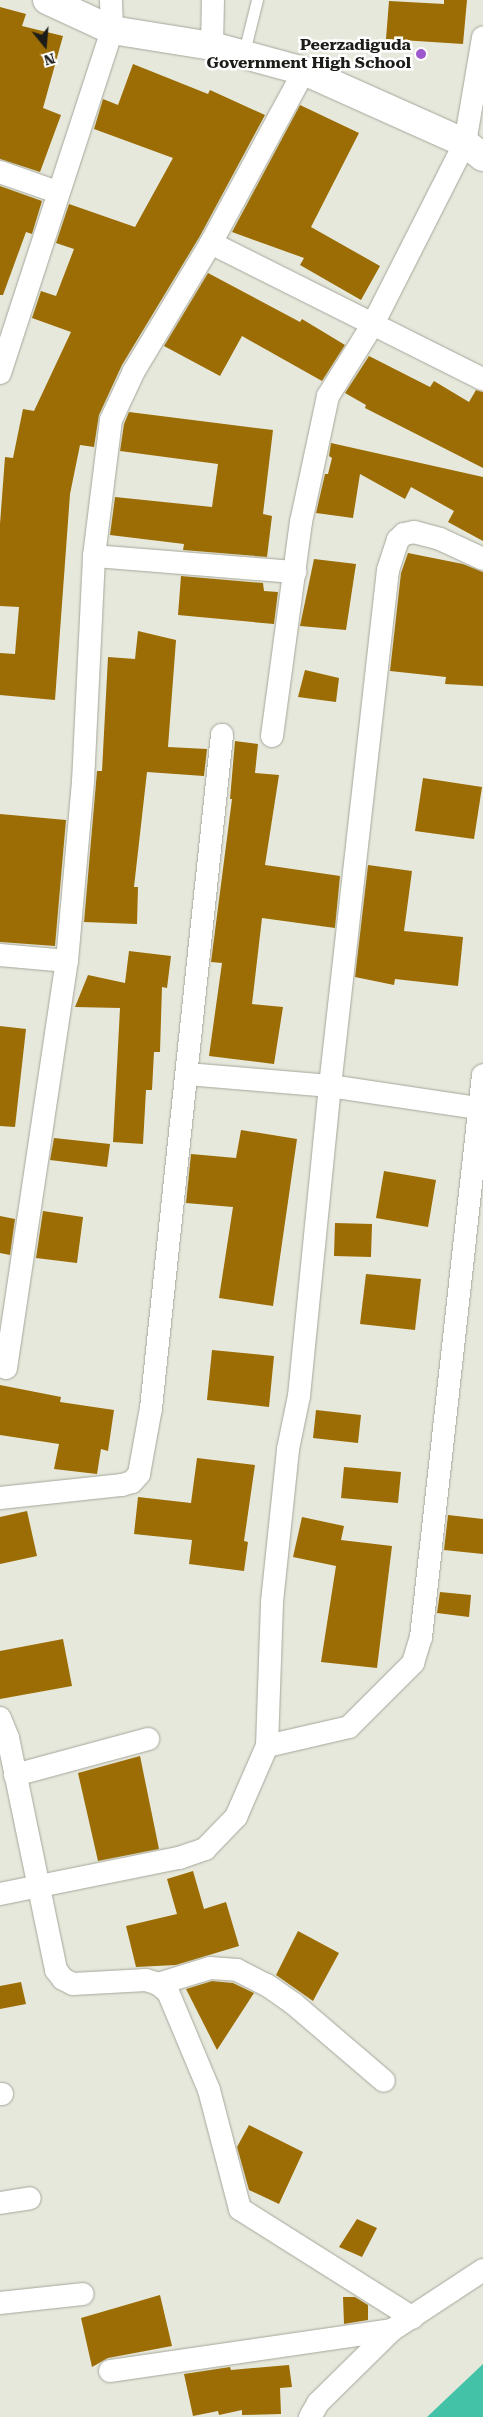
<!DOCTYPE html>
<html>
<head>
<meta charset="utf-8">
<style>
  body { margin:0 }
  #map { position:relative; width:483px; height:2417px; overflow:hidden; background:#e7e8dc; font-family:"Roboto Serif",serif }
  div>[style] { position:absolute }
  [style*='--x'] { left:calc(var(--x)*1px); top:calc(var(--y)*1px); width:calc(var(--w)*1px); rotate:calc(var(--a)*1deg) }
  .water>* { inset:0; background:#43c2a8 }
  .building>* { inset:0; background:#9b6d04 }
  .roads { filter:drop-shadow(0 0 1px #a5a69b) drop-shadow(0 0 1px #a5a69b) }
  .service>* { height:11px; margin:-5.5px; padding:0 5.5px; transform-origin:5.5px; border-radius:5.5px; background:#fff }
  .minor>* { height:22px; margin:-11px; padding:0 11px; transform-origin:11px; border-radius:11px; background:#fff }
  .tertiary>* { height:28px; margin:-14px; padding:0 14px; transform-origin:14px; border-radius:14px; background:#fff }
  .dots>* { width:14px; height:14px; translate:-50% -50%; box-sizing:border-box; border:2px solid #fff; border-radius:50% }
  span { translate:-50% -50%; white-space:nowrap; text-align:center; line-height:1.15; -webkit-text-stroke:5px #fff; paint-order:stroke }
  .poi-label { font-size:16px; color:#1c1c18; font-weight:700 }
  .right { translate:-100% -50%; text-align:right }
  .north { position:absolute; left:20px; top:20px; width:50px; height:50px; -webkit-text-stroke:4px #fff; paint-order:stroke; rotate:163deg; font-size:14px; font-weight:700; line-height:20px; text-align:center; color:#1c1c18 }
  .north::after { content:''; display:block; margin:auto; width:18px; height:22px; background:#1c1c18; clip-path:polygon(50% 0,100% 100%,50% 72%,0 100%) }
</style>
</head>
<body>
<div id="map">
  <div class="water">
    <div style="clip-path:polygon(483px 2364px,483px 2417px,427px 2417px)"></div>
  </div>
  <div class="building">
    <div style="clip-path:polygon(444px 0,467px 0,463px 44px,386px 39px,389px 1px,444px 4px)"></div>
    <div style="clip-path:polygon(0 7px,26px 14px,22px 26px,63px 36px,43px 108px,61px 115px,40px 172px,0 159px)"></div>
    <div style="clip-path:polygon(133px 64px,208px 94px,210px 90px,265px 115px,200px 236px,122px 365px,99px 415px,94px 447px,80px 445px,70px 494px,55px 700px,0 695px,0 653px,15px 654px,19px 607px,0 606px,0 524px,5px 457px,13px 458px,23px 409px,34px 411px,71px 332px,32px 318px,41px 291px,56px 296px,74px 249px,56px 243px,69px 204px,135px 227px,173px 158px,94px 129px,103px 99px,118px 105px)"></div>
    <div style="clip-path:polygon(300px 105px,359px 133px,311px 227px,380px 266px,361px 300px,300px 265px,304px 258px,232px 232px)"></div>
    <div style="clip-path:polygon(0 186px,42px 201px,32px 234px,26px 232px,3px 295px,0 295px)"></div>
    <div style="clip-path:polygon(208px 273px,300px 322px,302px 319px,345px 345px,322px 381px,242px 336px,220px 376px,164px 346px)"></div>
    <div style="clip-path:polygon(369px 356px,430px 387px,434px 381px,469px 402px,476px 390px,483px 392px,483px 468px,365px 408px,366px 405px,345px 393px)"></div>
    <div style="clip-path:polygon(129px 412px,273px 430px,263px 514px,272px 516px,267px 557px,183px 550px,184px 544px,110px 535px,115px 497px,212px 507px,218px 464px,120px 451px,124px 424px)"></div>
    <div style="clip-path:polygon(331px 443px,483px 477px,483px 541px,448px 522px,454px 511px,411px 487px,405px 499px,360px 474px,353px 518px,316px 513px,325px 474px,328px 474px,332px 458px,329px 456px)"></div>
    <div style="clip-path:polygon(408px 553px,463px 564px,483px 572px,483px 686px,445px 684px,446px 677px,390px 671px,401px 573px)"></div>
    <div style="clip-path:polygon(314px 559px,356px 564px,346px 630px,300px 626px)"></div>
    <div style="clip-path:polygon(181px 576px,263px 583px,264px 591px,278px 592px,274px 624px,178px 615px)"></div>
    <div style="clip-path:polygon(138px 631px,176px 640px,168px 747px,207px 749px,204px 776px,147px 772px,134px 887px,138px 887px,137px 924px,84px 922px,97px 771px,102px 771px,108px 657px,135px 659px)"></div>
    <div style="clip-path:polygon(305px 670px,339px 678px,336px 702px,298px 697px)"></div>
    <div style="clip-path:polygon(235px 741px,258px 744px,255px 773px,279px 775px,265px 865px,340px 876px,335px 928px,262px 918px,252px 1004px,283px 1007px,274px 1064px,209px 1056px,222px 963px,211px 962px,232px 799px,230px 799px)"></div>
    <div style="clip-path:polygon(423px 778px,482px 787px,474px 839px,415px 831px)"></div>
    <div style="clip-path:polygon(0 814px,66px 820px,55px 946px,0 942px)"></div>
    <div style="clip-path:polygon(368px 865px,412px 871px,404px 931px,463px 937px,458px 986px,395px 979px,394px 985px,355px 977px)"></div>
    <div style="clip-path:polygon(129px 951px,171px 956px,167px 988px,162px 987px,160px 1052px,154px 1052px,152px 1090px,146px 1090px,143px 1144px,113px 1142px,120px 1008px,75px 1007px,88px 975px,125px 983px)"></div>
    <div style="clip-path:polygon(0 1026px,26px 1029px,15px 1127px,0 1126px)"></div>
    <div style="clip-path:polygon(241px 1130px,297px 1139px,273px 1306px,219px 1298px,233px 1207px,186px 1203px,191px 1154px,236px 1158px)"></div>
    <div style="clip-path:polygon(54px 1138px,110px 1144px,107px 1167px,50px 1160px)"></div>
    <div style="clip-path:polygon(384px 1171px,436px 1180px,428px 1227px,376px 1218px)"></div>
    <div style="clip-path:polygon(43px 1211px,83px 1217px,77px 1263px,36px 1258px)"></div>
    <div style="clip-path:polygon(0 1216px,15px 1219px,10px 1255px,0 1253px)"></div>
    <div style="clip-path:polygon(335px 1223px,372px 1224px,371px 1257px,334px 1256px)"></div>
    <div style="clip-path:polygon(366px 1274px,421px 1279px,415px 1330px,360px 1324px)"></div>
    <div style="clip-path:polygon(212px 1350px,274px 1356px,269px 1407px,207px 1400px)"></div>
    <div style="clip-path:polygon(0 1385px,61px 1397px,60px 1402px,114px 1410px,108px 1451px,101px 1449px,97px 1474px,54px 1469px,59px 1444px,0 1435px)"></div>
    <div style="clip-path:polygon(316px 1410px,361px 1415px,358px 1443px,313px 1438px)"></div>
    <div style="clip-path:polygon(197px 1458px,255px 1465px,244px 1541px,248px 1542px,244px 1571px,189px 1564px,192px 1540px,134px 1534px,138px 1497px,191px 1503px)"></div>
    <div style="clip-path:polygon(344px 1467px,401px 1472px,398px 1503px,341px 1498px)"></div>
    <div style="clip-path:polygon(27px 1511px,37px 1556px,0 1564px,0 1517px)"></div>
    <div style="clip-path:polygon(448px 1515px,483px 1519px,483px 1554px,444px 1550px)"></div>
    <div style="clip-path:polygon(302px 1517px,344px 1526px,341px 1540px,392px 1546px,377px 1668px,321px 1662px,336px 1566px,293px 1557px)"></div>
    <div style="clip-path:polygon(440px 1592px,471px 1595px,469px 1617px,437px 1613px)"></div>
    <div style="clip-path:polygon(63px 1639px,72px 1686px,0 1699px,0 1651px)"></div>
    <div style="clip-path:polygon(140px 1756px,159px 1849px,98px 1861px,78px 1773px)"></div>
    <div style="clip-path:polygon(193px 1871px,204px 1909px,226px 1902px,239px 1946px,176px 1965px,136px 1967px,126px 1926px,177px 1914px,167px 1879px)"></div>
    <div style="clip-path:polygon(298px 1931px,339px 1953px,313px 2001px,276px 1975px)"></div>
    <div style="clip-path:polygon(212px 1981px,233px 1983px,254px 1993px,217px 2050px,186px 1989px)"></div>
    <div style="clip-path:polygon(21px 1982px,26px 2004px,0 2009px,0 1986px)"></div>
    <div style="clip-path:polygon(249px 2125px,303px 2152px,279px 2204px,249px 2190px,237px 2147px)"></div>
    <div style="clip-path:polygon(357px 2219px,377px 2228px,362px 2257px,339px 2247px)"></div>
    <div style="clip-path:polygon(160px 2295px,172px 2346px,108px 2358px,92px 2367px,81px 2318px)"></div>
    <div style="clip-path:polygon(343px 2297px,355px 2297px,368px 2305px,368px 2320px,344px 2324px)"></div>
    <div style="clip-path:polygon(289px 2365px,292px 2387px,280px 2388px,281px 2414px,242px 2415px,242px 2410px,219px 2415px,218px 2411px,193px 2416px,184px 2374px,230px 2367px,231px 2370px)"></div>
  </div>
  <div class="roads">
    <div class="service">
      <div style="--x:243;--y:56;--w:58;--a:-76"></div>
    </div>
    <div class="minor">
      <div style="--x:212;--y:46;--w:46;--a:-88.8"></div>
      <div style="--x:0;--y:172;--w:60;--a:19.3"></div>
      <div style="--x:211;--y:243;--w:304;--a:26.6"></div>
      <div style="--x:0;--y:373;--w:361;--a:-71.9"></div>
      <div style="--x:112;--y:30;--w:30;--a:-92"></div>
      <div style="--x:94;--y:556;--w:202;--a:4.6"></div>
      <div style="--x:272;--y:736;--w:216;--a:-82.3"></div>
      <div style="--x:301;--y:522;--w:129;--a:-77.9"></div>
      <div style="--x:328;--y:396;--w:85;--a:-58"></div>
      <div style="--x:373;--y:324;--w:203;--a:-63.1"></div>
      <div style="--x:465;--y:143;--w:107;--a:-80.3"></div>
      <div style="--x:0;--y:955;--w:67;--a:5.1"></div>
      <div style="--x:187;--y:1074;--w:144;--a:4.8"></div>
      <div style="--x:330;--y:1086;--w:155;--a:8.5"></div>
      <div style="--x:6;--y:1368;--w:412;--a:-81.5"></div>
      <div style="--x:67;--y:961;--w:180;--a:-84.9"></div>
      <div style="--x:83;--y:782;--w:226;--a:-87.2"></div>
      <div style="--x:94;--y:556;--w:137;--a:-82.9"></div>
      <div style="--x:111;--y:420;--w:54;--a:-64.9"></div>
      <div style="--x:134;--y:371;--w:149;--a:-59"></div>
      <div style="--x:211;--y:243;--w:196;--a:-61.6"></div>
      <div style="--x:0;--y:1498;--w:123;--a:-6.1"></div>
      <div style="--x:122;--y:1485;--w:10;--a:-17"></div>
      <div style="--x:132;--y:1482;--w:11;--a:-49"></div>
      <div style="--x:139;--y:1474;--w:67;--a:-79.7"></div>
      <div style="--x:151;--y:1408;--w:677;--a:-83.98"></div>
      <div style="--x:0;--y:1718;--w:22;--a:68"></div>
      <div style="--x:8;--y:1738;--w:237;--a:78.3"></div>
      <div style="--x:56;--y:1970;--w:11;--a:52"></div>
      <div style="--x:63;--y:1979;--w:11;--a:27"></div>
      <div style="--x:73;--y:1984;--w:73;--a:-3.1"></div>
      <div style="--x:146;--y:1980;--w:13;--a:18"></div>
      <div style="--x:158;--y:1984;--w:13;--a:39"></div>
      <div style="--x:168;--y:1992;--w:106;--a:67.3"></div>
      <div style="--x:209;--y:2090;--w:123;--a:75.4"></div>
      <div style="--x:240;--y:2209;--w:204;--a:32.2"></div>
      <div style="--x:267;--y:1746;--w:84;--a:-13"></div>
      <div style="--x:349;--y:1727;--w:91;--a:-45"></div>
      <div style="--x:413;--y:1663;--w:27;--a:-73"></div>
      <div style="--x:421;--y:1637;--w:565;--a:-83.7"></div>
      <div style="--x:15;--y:1775;--w:138;--a:-15.1"></div>
      <div style="--x:0;--y:1894;--w:183;--a:-11.4"></div>
      <div style="--x:179;--y:1858;--w:28;--a:-19"></div>
      <div style="--x:205;--y:1849;--w:45;--a:-45.9"></div>
      <div style="--x:236;--y:1817;--w:77;--a:-66.4"></div>
      <div style="--x:267;--y:1746;--w:144;--a:-88"></div>
      <div style="--x:272;--y:1602;--w:154;--a:-84"></div>
      <div style="--x:288;--y:1449;--w:54;--a:-78.3"></div>
      <div style="--x:299;--y:1396;--w:312;--a:-84.3"></div>
      <div style="--x:330;--y:1086;--w:519;--a:-83.59"></div>
      <div style="--x:388;--y:570;--w:32;--a:-72"></div>
      <div style="--x:398;--y:540;--w:8;--a:-45"></div>
      <div style="--x:404;--y:534;--w:10;--a:-11"></div>
      <div style="--x:414;--y:532;--w:27;--a:15"></div>
      <div style="--x:440;--y:539;--w:47;--a:24.9"></div>
      <div style="--x:158;--y:1984;--w:54;--a:-17.1"></div>
      <div style="--x:210;--y:1968;--w:27;--a:4"></div>
      <div style="--x:237;--y:1970;--w:34;--a:27"></div>
      <div style="--x:267;--y:1985;--w:33;--a:35"></div>
      <div style="--x:294;--y:2004;--w:118;--a:40.5"></div>
      <div style="--x:0;--y:2094;--w:2;--a:0"></div>
      <div style="--x:0;--y:2203;--w:30;--a:-9"></div>
      <div style="--x:0;--y:2303;--w:83;--a:-6.2"></div>
      <div style="--x:110;--y:2371;--w:285;--a:-8.3"></div>
      <div style="--x:310;--y:2417;--w:16;--a:-60"></div>
      <div style="--x:318;--y:2403;--w:104;--a:-44.6"></div>
      <div style="--x:392;--y:2330;--w:109;--a:-33.4"></div>
    </div>
    <div class="tertiary">
      <div style="--x:47;--y:0;--w:72;--a:24.8"></div>
      <div style="--x:112;--y:30;--w:101;--a:9.1"></div>
      <div style="--x:212;--y:46;--w:95;--a:15.2"></div>
      <div style="--x:304;--y:71;--w:176;--a:24.1"></div>
      <div style="--x:465;--y:143;--w:23;--a:38"></div>
    </div>
  </div>
  <div class="dots">
    <div style="left:421px;top:54px;background:#9f59ce"></div>
  </div>
  <div class="poi-label">
    <span class="right" style="left:411px;top:54px">Peerzadiguda<br>Government High School</span>
  </div>
  <div class="north">N</div>
</div>
</body>
</html>
